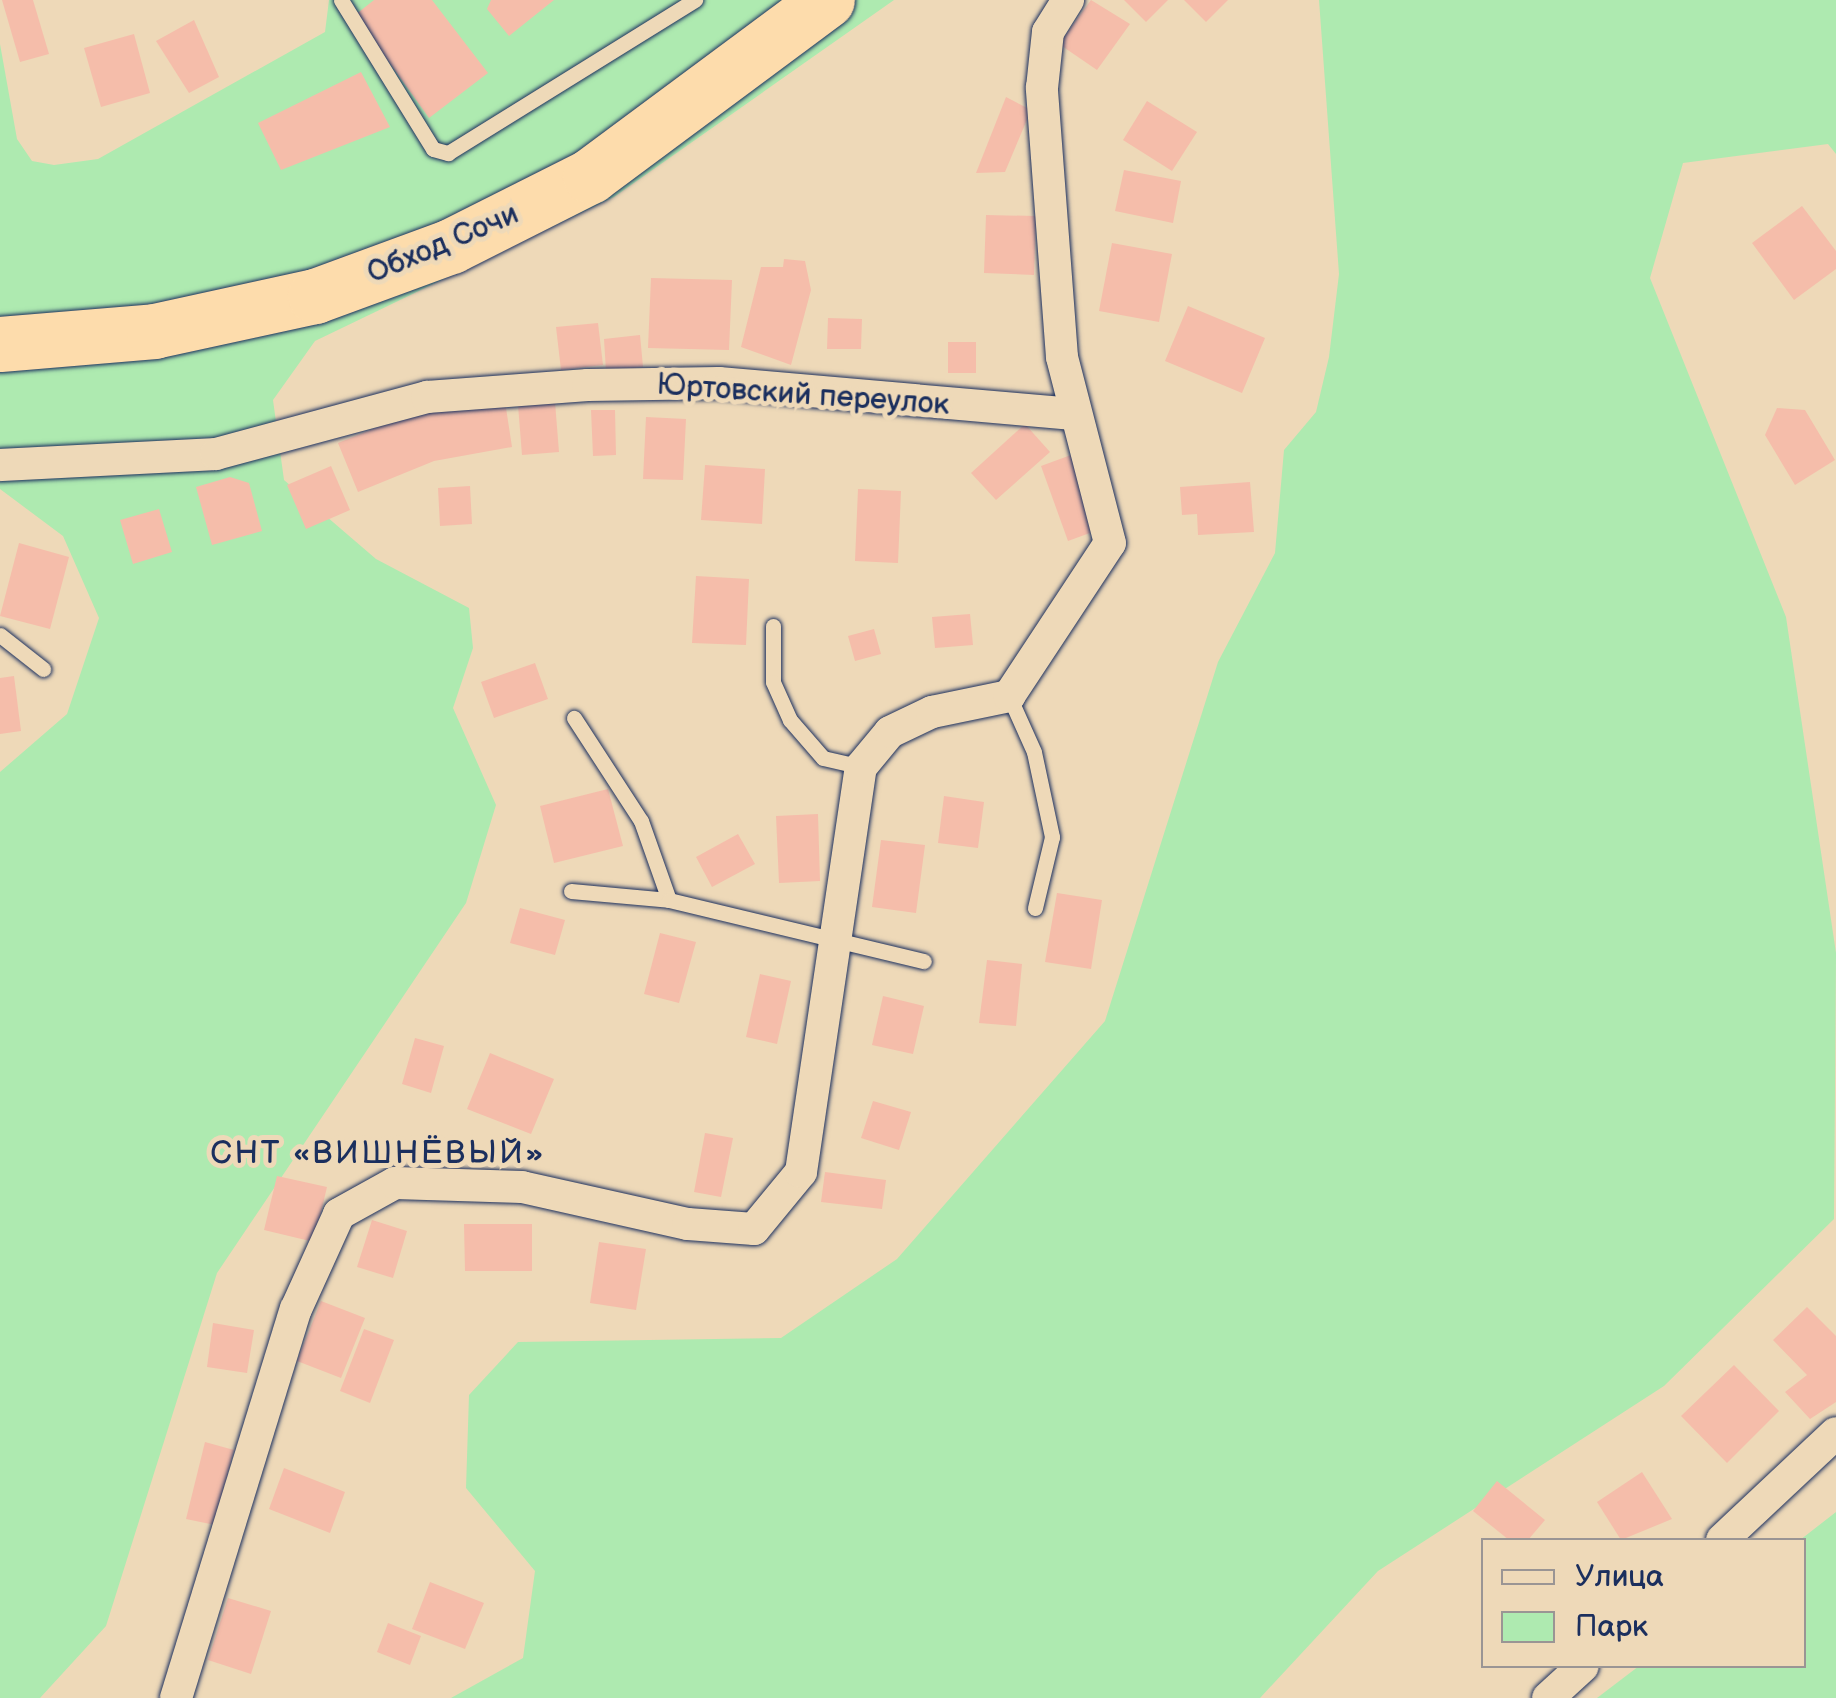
<!DOCTYPE html>
<html>
<head>
<meta charset="utf-8">
<style>
  body { margin:0 }
  #map { position:relative; width:1836px; height:1698px; overflow:hidden; background:#eed9b8; font-family:"Balsamiq Sans",sans-serif }
  div>[style] { position:absolute }
  [style*='--x'] { left:calc(var(--x)*1px); top:calc(var(--y)*1px); width:calc(var(--w)*1px); rotate:calc(var(--a)*1deg) }
  .green>* { inset:0; background:#aeeab0 }
  .building>* { inset:0; background:#f5bdaa }
  .roads { filter:drop-shadow(0 0 2px #1b2f5e) drop-shadow(0 0 2px #1b2f5e) }
  .lane>* { height:15px; margin:-7.5px; padding:0 7.5px; transform-origin:7.5px; border-radius:7.5px; background:#eed9b8 }
  .street>* { height:32px; margin:-16px; padding:0 16px; transform-origin:16px; border-radius:16px; background:#eed9b8 }
  .highway>* { height:55px; margin:-27.5px; padding:0 27.5px; transform-origin:27.5px; border-radius:27.5px; background:#fddcac }
  span { translate:-50% -50%; white-space:nowrap; text-align:center; line-height:1.15; -webkit-text-stroke:10px #eed9b8; paint-order:stroke }
  .street-label { font-size:30px; color:#1b2f5e }
  .neighbourhood-label { font-size:32px; color:#1b2f5e; letter-spacing:2.5px }
  .legend { position:absolute; left:1481px; top:1538px; width:325px; height:130px; box-sizing:border-box; background:#eed9b8; border:2px solid #9a9594; margin:0; padding:12px 18px; list-style:none; font-size:30px; color:#1b2f5e }
  .legend li { display:flex; align-items:center; gap:20px; height:50px }
  .legend b { width:50px; border:2px solid #9a9594 }
</style>
</head>
<body>
<div id="map">
  <div class="green">
    <div style="clip-path:polygon(329px 0,894px 0,614px 197px,315px 341px,273px 400px,284px 480px,376px 559px,469px 608px,473px 648px,453px 708px,496px 805px,466px 903px,217px 1273px,106px 1626px,40px 1698px,0 1698px,0 772px,67px 714px,99px 618px,63px 536px,0 489px,0 44px,17px 139px,32px 161px,54px 165px,98px 159px,325px 32px)"></div>
    <div style="clip-path:polygon(1319px 0,1836px 0,1836px 154px,1828px 144px,1683px 163px,1650px 278px,1786px 617px,1836px 953px,1834px 1219px,1664px 1386px,1378px 1571px,1260px 1698px,451px 1698px,523px 1658px,535px 1571px,466px 1488px,469px 1395px,518px 1342px,781px 1338px,897px 1259px,1105px 1021px,1218px 662px,1275px 553px,1284px 450px,1316px 412px,1329px 357px,1339px 274px)"></div>
    <div style="clip-path:polygon(1836px 1512px,1836px 1698px,1597px 1698px,1639px 1666px,1804px 1666px,1800px 1540px)"></div>
  </div>
  <div class="building">
    <div style="clip-path:polygon(2px 0,33px 0,49px 54px,20px 62px)"></div>
    <div style="clip-path:polygon(374px 0,432px 0,488px 73px,429px 118px,355px 15px)"></div>
    <div style="clip-path:polygon(491px 0,554px 0,509px 36px,487px 9px)"></div>
    <div style="clip-path:polygon(1091px 0,1130px 24px,1097px 70px,1059px 44px)"></div>
    <div style="clip-path:polygon(1124px 0,1168px 0,1146px 22px)"></div>
    <div style="clip-path:polygon(1184px 0,1228px 0,1206px 22px)"></div>
    <div style="clip-path:polygon(194px 20px,219px 77px,189px 93px,156px 41px)"></div>
    <div style="clip-path:polygon(134px 34px,150px 93px,101px 107px,84px 48px)"></div>
    <div style="clip-path:polygon(361px 72px,390px 127px,281px 170px,258px 123px)"></div>
    <div style="clip-path:polygon(1006px 97px,1031px 110px,1005px 172px,976px 173px)"></div>
    <div style="clip-path:polygon(1147px 101px,1197px 132px,1172px 171px,1123px 140px)"></div>
    <div style="clip-path:polygon(1124px 170px,1181px 181px,1173px 223px,1115px 211px)"></div>
    <div style="clip-path:polygon(1802px 206px,1836px 251px,1836px 269px,1794px 300px,1752px 243px)"></div>
    <div style="clip-path:polygon(986px 215px,1036px 216px,1034px 275px,984px 273px)"></div>
    <div style="clip-path:polygon(1112px 243px,1172px 254px,1159px 322px,1099px 311px)"></div>
    <div style="clip-path:polygon(784px 259px,805px 261px,811px 290px,791px 365px,741px 347px,761px 267px,783px 267px)"></div>
    <div style="clip-path:polygon(651px 278px,732px 280px,729px 350px,648px 348px)"></div>
    <div style="clip-path:polygon(1188px 306px,1265px 338px,1242px 393px,1165px 361px)"></div>
    <div style="clip-path:polygon(828px 318px,862px 319px,861px 349px,827px 349px)"></div>
    <div style="clip-path:polygon(598px 323px,603px 365px,561px 370px,556px 327px)"></div>
    <div style="clip-path:polygon(640px 335px,643px 367px,606px 371px,604px 339px)"></div>
    <div style="clip-path:polygon(948px 342px,976px 342px,976px 373px,948px 373px)"></div>
    <div style="clip-path:polygon(504px 395px,512px 447px,434px 461px,358px 492px,338px 443px,420px 410px)"></div>
    <div style="clip-path:polygon(555px 402px,559px 452px,522px 455px,518px 405px)"></div>
    <div style="clip-path:polygon(1777px 408px,1805px 410px,1835px 460px,1795px 485px,1765px 435px)"></div>
    <div style="clip-path:polygon(591px 410px,615px 410px,616px 455px,593px 456px)"></div>
    <div style="clip-path:polygon(646px 417px,686px 419px,683px 480px,643px 479px)"></div>
    <div style="clip-path:polygon(1025px 424px,1050px 452px,996px 500px,971px 473px)"></div>
    <div style="clip-path:polygon(1071px 455px,1098px 530px,1068px 541px,1041px 466px)"></div>
    <div style="clip-path:polygon(705px 465px,765px 469px,762px 524px,701px 520px)"></div>
    <div style="clip-path:polygon(331px 466px,350px 510px,306px 529px,287px 485px)"></div>
    <div style="clip-path:polygon(230px 477px,249px 483px,262px 531px,212px 545px,196px 487px)"></div>
    <div style="clip-path:polygon(1250px 482px,1254px 532px,1198px 535px,1197px 514px,1182px 515px,1180px 487px)"></div>
    <div style="clip-path:polygon(470px 486px,472px 524px,440px 526px,438px 488px)"></div>
    <div style="clip-path:polygon(858px 489px,901px 491px,898px 563px,855px 561px)"></div>
    <div style="clip-path:polygon(159px 509px,172px 552px,133px 564px,120px 520px)"></div>
    <div style="clip-path:polygon(19px 543px,69px 557px,50px 629px,0 616px)"></div>
    <div style="clip-path:polygon(696px 576px,749px 579px,746px 645px,692px 643px)"></div>
    <div style="clip-path:polygon(970px 614px,973px 645px,935px 648px,932px 617px)"></div>
    <div style="clip-path:polygon(874px 629px,881px 654px,855px 661px,848px 636px)"></div>
    <div style="clip-path:polygon(535px 663px,548px 699px,494px 718px,481px 682px)"></div>
    <div style="clip-path:polygon(14px 676px,21px 731px,0 734px,0 678px)"></div>
    <div style="clip-path:polygon(608px 789px,623px 846px,554px 863px,540px 806px)"></div>
    <div style="clip-path:polygon(944px 796px,984px 802px,978px 848px,938px 843px)"></div>
    <div style="clip-path:polygon(818px 814px,820px 881px,779px 883px,776px 816px)"></div>
    <div style="clip-path:polygon(738px 834px,755px 864px,712px 887px,696px 857px)"></div>
    <div style="clip-path:polygon(881px 840px,925px 845px,916px 913px,872px 907px)"></div>
    <div style="clip-path:polygon(1057px 893px,1102px 900px,1091px 969px,1045px 962px)"></div>
    <div style="clip-path:polygon(520px 908px,565px 920px,555px 955px,510px 943px)"></div>
    <div style="clip-path:polygon(660px 933px,696px 942px,679px 1003px,644px 994px)"></div>
    <div style="clip-path:polygon(987px 960px,1022px 964px,1016px 1026px,979px 1023px)"></div>
    <div style="clip-path:polygon(760px 974px,791px 981px,777px 1044px,746px 1037px)"></div>
    <div style="clip-path:polygon(883px 996px,924px 1006px,913px 1054px,872px 1045px)"></div>
    <div style="clip-path:polygon(415px 1038px,444px 1046px,431px 1093px,402px 1084px)"></div>
    <div style="clip-path:polygon(490px 1053px,554px 1079px,531px 1134px,467px 1109px)"></div>
    <div style="clip-path:polygon(873px 1101px,911px 1112px,899px 1150px,861px 1138px)"></div>
    <div style="clip-path:polygon(705px 1133px,733px 1138px,721px 1197px,694px 1192px)"></div>
    <div style="clip-path:polygon(825px 1172px,886px 1180px,882px 1209px,821px 1202px)"></div>
    <div style="clip-path:polygon(277px 1176px,327px 1187px,314px 1242px,264px 1230px)"></div>
    <div style="clip-path:polygon(372px 1220px,407px 1231px,393px 1278px,357px 1267px)"></div>
    <div style="clip-path:polygon(464px 1224px,532px 1224px,532px 1271px,465px 1271px)"></div>
    <div style="clip-path:polygon(599px 1242px,646px 1249px,636px 1310px,590px 1303px)"></div>
    <div style="clip-path:polygon(321px 1301px,365px 1318px,341px 1378px,297px 1361px)"></div>
    <div style="clip-path:polygon(1807px 1307px,1836px 1336px,1836px 1402px,1810px 1419px,1785px 1392px,1807px 1375px,1773px 1340px)"></div>
    <div style="clip-path:polygon(213px 1323px,254px 1330px,247px 1373px,207px 1367px)"></div>
    <div style="clip-path:polygon(364px 1329px,394px 1340px,370px 1403px,340px 1391px)"></div>
    <div style="clip-path:polygon(1734px 1365px,1779px 1411px,1727px 1463px,1681px 1416px)"></div>
    <div style="clip-path:polygon(205px 1442px,234px 1450px,215px 1525px,186px 1519px)"></div>
    <div style="clip-path:polygon(284px 1468px,345px 1492px,330px 1533px,269px 1509px)"></div>
    <div style="clip-path:polygon(1642px 1472px,1672px 1519px,1621px 1540px,1597px 1502px)"></div>
    <div style="clip-path:polygon(1497px 1481px,1545px 1520px,1528px 1540px,1509px 1540px,1473px 1511px)"></div>
    <div style="clip-path:polygon(430px 1582px,484px 1603px,465px 1649px,412px 1629px)"></div>
    <div style="clip-path:polygon(228px 1598px,271px 1611px,251px 1674px,208px 1660px)"></div>
    <div style="clip-path:polygon(388px 1623px,421px 1636px,410px 1665px,377px 1652px)"></div>
  </div>
  <div class="roads">
    <div class="lane">
      <div style="--x:341;--y:0;--w:175;--a:58.3"></div>
      <div style="--x:433;--y:149;--w:16;--a:15"></div>
      <div style="--x:448;--y:153;--w:291;--a:-31.8"></div>
      <div style="--x:773;--y:626;--w:56;--a:90"></div>
      <div style="--x:773;--y:682;--w:42;--a:65.9"></div>
      <div style="--x:790;--y:720;--w:50;--a:49"></div>
      <div style="--x:823;--y:758;--w:39;--a:13"></div>
      <div style="--x:0;--y:635;--w:55;--a:38.3"></div>
      <div style="--x:1009;--y:696;--w:61;--a:65.9"></div>
      <div style="--x:1034;--y:752;--w:87;--a:78"></div>
      <div style="--x:1052;--y:837;--w:73;--a:103.5"></div>
      <div style="--x:571;--y:891;--w:98;--a:5.2"></div>
      <div style="--x:669;--y:900;--w:84;--a:-109.5"></div>
      <div style="--x:641;--y:821;--w:123;--a:-123"></div>
      <div style="--x:669;--y:900;--w:262;--a:13.5"></div>
    </div>
    <div class="street">
      <div style="--x:0;--y:465;--w:216;--a:-2.9"></div>
      <div style="--x:216;--y:454;--w:219;--a:-15.1"></div>
      <div style="--x:427;--y:397;--w:161;--a:-4.3"></div>
      <div style="--x:588;--y:385;--w:131;--a:-0.9"></div>
      <div style="--x:719;--y:383;--w:356;--a:5"></div>
      <div style="--x:1722;--y:1540;--w:156;--a:-43.2"></div>
      <div style="--x:176;--y:1698;--w:407;--a:-72.9"></div>
      <div style="--x:296;--y:1309;--w:104;--a:-65.6"></div>
      <div style="--x:339;--y:1214;--w:64;--a:-29"></div>
      <div style="--x:395;--y:1183;--w:127;--a:1.8"></div>
      <div style="--x:522;--y:1187;--w:170;--a:12.6"></div>
      <div style="--x:688;--y:1224;--w:66;--a:4.3"></div>
      <div style="--x:754;--y:1229;--w:74;--a:-50.5"></div>
      <div style="--x:801;--y:1172;--w:409;--a:-81.6"></div>
      <div style="--x:861;--y:767;--w:45;--a:-50.4"></div>
      <div style="--x:890;--y:732;--w:47;--a:-25.5"></div>
      <div style="--x:932;--y:712;--w:79;--a:-11.7"></div>
      <div style="--x:1009;--y:696;--w:183;--a:-56.6"></div>
      <div style="--x:1110;--y:543;--w:192;--a:-104.5"></div>
      <div style="--x:1062;--y:357;--w:270;--a:-94.3"></div>
      <div style="--x:1042;--y:88;--w:56;--a:-83.9"></div>
      <div style="--x:1048;--y:32;--w:38;--a:-58"></div>
      <div style="--x:1548;--y:1698;--w:47;--a:-42.4"></div>
    </div>
    <div class="highway">
      <div style="--x:0;--y:344;--w:155;--a:-4.8"></div>
      <div style="--x:154;--y:331;--w:165;--a:-12.3"></div>
      <div style="--x:315;--y:296;--w:145;--a:-20.2"></div>
      <div style="--x:451;--y:246;--w:156;--a:-26.7"></div>
      <div style="--x:590;--y:176;--w:295;--a:-36.6"></div>
    </div>
  </div>
  <div class="street-label">
    <span style="left:443px;top:244px;rotate:-23deg">Обход Сочи</span>
    <span style="left:803px;top:395px;rotate:4deg">Юртовский переулок</span>
  </div>
  <div class="neighbourhood-label">
    <span style="left:378px;top:1154px">СНТ «ВИШНЁВЫЙ»</span>
  </div>
  <ul class="legend">
  <li><b style="height:12px;background:#eed9b8"></b>Улица</li>
  <li><b style="height:28px;background:#aeeab0"></b>Парк</li>
  </ul>
</div>
</body>
</html>
